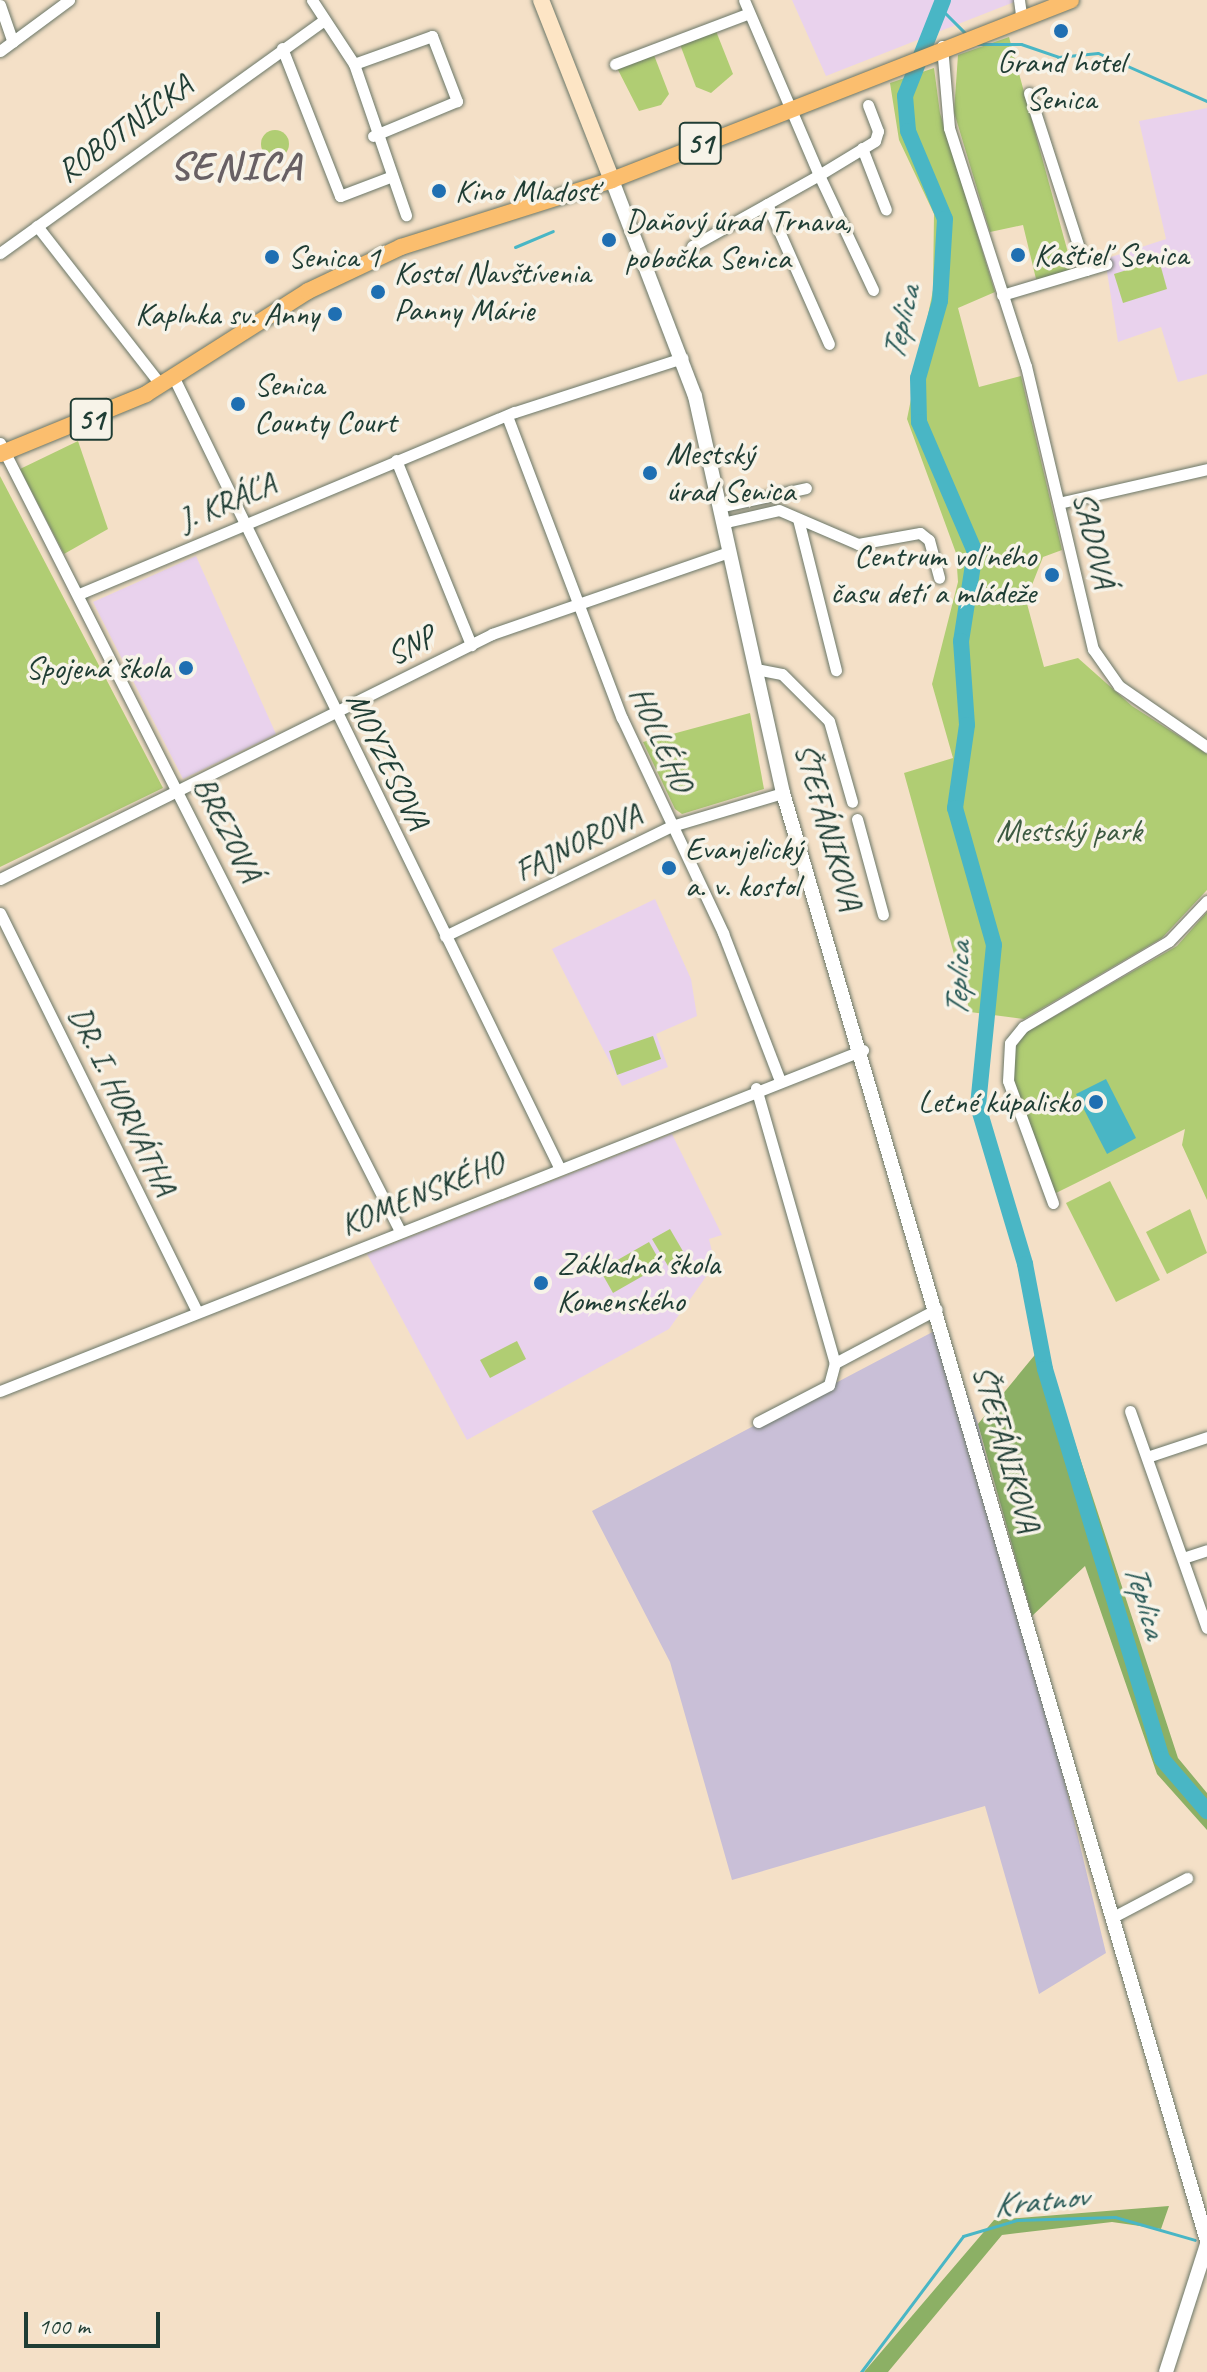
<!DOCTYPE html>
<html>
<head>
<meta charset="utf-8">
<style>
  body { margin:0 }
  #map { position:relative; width:1207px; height:2372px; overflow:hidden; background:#f4e0c7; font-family:Caveat,sans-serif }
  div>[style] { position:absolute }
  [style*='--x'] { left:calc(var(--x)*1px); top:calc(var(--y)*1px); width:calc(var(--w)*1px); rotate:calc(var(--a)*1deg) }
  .built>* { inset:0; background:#e9d2ed }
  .industrial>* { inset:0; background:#c9bfd7 }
  .green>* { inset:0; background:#b0cd73 }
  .round { border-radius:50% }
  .forest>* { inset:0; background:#8cb065 }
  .water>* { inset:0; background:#49b6c5 }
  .stream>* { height:3px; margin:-1.5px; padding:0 1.5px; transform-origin:1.5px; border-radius:1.5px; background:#49b6c5 }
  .river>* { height:16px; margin:-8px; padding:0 8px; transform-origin:8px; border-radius:8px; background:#49b6c5 }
  .roads { filter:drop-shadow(0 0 2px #6a7667) drop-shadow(0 0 2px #6a7667) }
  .minor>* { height:11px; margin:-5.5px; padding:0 5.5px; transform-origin:5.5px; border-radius:5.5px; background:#fff }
  .tertiary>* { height:14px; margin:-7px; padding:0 7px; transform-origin:7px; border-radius:7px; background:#fff }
  .secondary>* { height:16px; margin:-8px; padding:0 8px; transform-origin:8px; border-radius:8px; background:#fde5c5 }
  .primary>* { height:16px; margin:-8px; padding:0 8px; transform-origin:8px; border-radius:8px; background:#fbbe6e }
  .dots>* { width:22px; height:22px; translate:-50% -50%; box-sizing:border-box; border:4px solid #f7f3e8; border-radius:50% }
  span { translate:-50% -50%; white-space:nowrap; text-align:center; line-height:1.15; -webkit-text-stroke:7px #f7f3e8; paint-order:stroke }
  .shield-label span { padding:2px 6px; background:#f7f3e8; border:2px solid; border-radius:6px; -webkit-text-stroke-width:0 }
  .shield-label { font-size:30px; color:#1f3d34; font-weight:700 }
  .poi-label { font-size:32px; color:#1f3d34 }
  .left { translate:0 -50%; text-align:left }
  .right { translate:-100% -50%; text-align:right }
  .street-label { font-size:32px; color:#1f3d34 }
  .park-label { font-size:32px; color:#3c5a41 }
  .water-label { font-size:34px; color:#2a5b58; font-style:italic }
  .district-label { font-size:40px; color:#686064; font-weight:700; letter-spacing:2px }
  .scale { position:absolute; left:24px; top:2312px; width:136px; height:36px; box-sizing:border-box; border:4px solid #1f3d34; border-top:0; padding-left:10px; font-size:24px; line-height:28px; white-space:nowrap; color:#1f3d34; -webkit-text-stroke:6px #f7f3e8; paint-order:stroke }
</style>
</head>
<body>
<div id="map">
  <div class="built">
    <div style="clip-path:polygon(792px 0,1019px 0,826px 76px)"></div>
    <div style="clip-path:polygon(1207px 108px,1207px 374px,1178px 382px,1161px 327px,1118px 342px,1105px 259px,1166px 239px,1139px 121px)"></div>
    <div style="clip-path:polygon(196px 556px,276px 734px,183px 779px,93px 602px)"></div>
    <div style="clip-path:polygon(655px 899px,691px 979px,697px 1016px,656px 1034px,668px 1067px,622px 1086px,552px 949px)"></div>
    <div style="clip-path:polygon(672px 1134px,722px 1235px,709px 1239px,715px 1264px,669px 1329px,467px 1440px,367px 1254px)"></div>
  </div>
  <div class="industrial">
    <div style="clip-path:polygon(942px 1327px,978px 1424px,1106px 1953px,1039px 1994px,985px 1806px,732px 1880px,670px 1662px,592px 1511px)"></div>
  </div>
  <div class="green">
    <div style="clip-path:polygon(714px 26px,733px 74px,711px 93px,696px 87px,678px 39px)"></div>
    <div style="clip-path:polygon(1009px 37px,1073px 271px,1037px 283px,1023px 225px,990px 232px,954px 112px,958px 55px)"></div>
    <div style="clip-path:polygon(652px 50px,669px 94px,661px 105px,639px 111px,615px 64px)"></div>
    <div style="clip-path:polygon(934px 68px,940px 113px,995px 292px,958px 308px,979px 387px,1021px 376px,1062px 550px,1043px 557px,1026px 600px,1044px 667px,1078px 658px,1132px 706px,1207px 754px,1207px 890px,1162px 938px,1024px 1019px,970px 1012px,904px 773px,953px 758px,932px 684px,958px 582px,956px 553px,907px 419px,933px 290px,934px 214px,899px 140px,890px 83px)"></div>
    <div class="round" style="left:261px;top:130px;width:28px;height:28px"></div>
    <div style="clip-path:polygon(1159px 260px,1167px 289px,1123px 303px,1114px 274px)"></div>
    <div style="clip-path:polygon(78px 441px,108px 529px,64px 554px,20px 469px)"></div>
    <div style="clip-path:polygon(0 476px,163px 788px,0 867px)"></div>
    <div style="clip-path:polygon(750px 713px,764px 789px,682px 814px,675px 809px,643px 742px)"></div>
    <div style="clip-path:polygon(1207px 912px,1207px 1200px,1182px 1145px,1185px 1129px,1054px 1194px,1012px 1076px,1014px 1049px,1027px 1032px,1177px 946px)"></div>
    <div style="clip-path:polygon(653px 1036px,661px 1059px,617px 1075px,609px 1051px)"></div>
    <div style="clip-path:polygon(1110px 1181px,1160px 1280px,1116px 1302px,1066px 1203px)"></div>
    <div style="clip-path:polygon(1190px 1209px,1207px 1253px,1167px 1274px,1146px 1232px)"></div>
    <div style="clip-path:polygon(670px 1229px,691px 1265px,674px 1276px,652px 1239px)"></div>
    <div style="clip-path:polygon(649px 1242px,662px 1265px,613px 1293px,600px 1270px)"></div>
    <div style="clip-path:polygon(517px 1341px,526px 1359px,490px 1378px,480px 1360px)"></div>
  </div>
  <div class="forest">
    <div style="clip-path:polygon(1043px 1345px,1178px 1758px,1207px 1793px,1207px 1830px,1157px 1774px,1085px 1566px,1032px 1616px,978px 1424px)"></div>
    <div style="clip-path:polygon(1169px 2206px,1161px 2229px,1112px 2222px,1002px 2235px,888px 2372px,864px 2372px,994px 2220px)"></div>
  </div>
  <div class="water">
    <div style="clip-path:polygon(1106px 1079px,1136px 1138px,1107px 1154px,1076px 1094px)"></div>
  </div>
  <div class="stream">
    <div style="--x:940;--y:8;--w:37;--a:45"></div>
    <div style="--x:977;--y:44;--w:44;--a:0"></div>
    <div style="--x:1021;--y:44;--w:39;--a:19"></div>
    <div style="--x:1058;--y:57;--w:40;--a:-5.7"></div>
    <div style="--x:1098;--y:53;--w:119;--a:23.8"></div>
    <div style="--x:515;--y:247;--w:41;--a:-22.8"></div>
    <div style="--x:861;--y:2372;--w:170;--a:-53.1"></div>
    <div style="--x:963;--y:2236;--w:56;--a:-16.5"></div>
    <div style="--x:1017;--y:2220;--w:98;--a:-1.8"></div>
    <div style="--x:1115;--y:2217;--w:83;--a:16"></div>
  </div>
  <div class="river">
    <div style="--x:943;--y:0;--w:103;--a:111.6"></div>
    <div style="--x:905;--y:96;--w:35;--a:85"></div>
    <div style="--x:908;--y:131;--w:95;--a:67.2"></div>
    <div style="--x:945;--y:219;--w:82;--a:93.5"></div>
    <div style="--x:940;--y:301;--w:80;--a:105.9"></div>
    <div style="--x:918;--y:378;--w:44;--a:88.7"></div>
    <div style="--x:919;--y:422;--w:142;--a:66.7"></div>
    <div style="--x:975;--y:552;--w:90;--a:98.9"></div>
    <div style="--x:961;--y:641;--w:84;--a:85.9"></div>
    <div style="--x:967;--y:725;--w:84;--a:98.2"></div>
    <div style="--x:955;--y:808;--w:142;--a:74.1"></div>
    <div style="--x:994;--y:945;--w:162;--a:95.7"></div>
    <div style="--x:978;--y:1106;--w:165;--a:73.4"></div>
    <div style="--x:1025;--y:1264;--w:107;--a:79.2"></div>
    <div style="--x:1045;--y:1369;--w:407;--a:73.3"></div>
    <div style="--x:1162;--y:1759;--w:69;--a:49.1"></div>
  </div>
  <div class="roads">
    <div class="minor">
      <div style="--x:312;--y:0;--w:77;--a:56.7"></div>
      <div style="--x:354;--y:64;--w:160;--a:71"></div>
      <div style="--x:1019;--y:0;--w:14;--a:82"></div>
      <div style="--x:0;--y:5;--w:39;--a:71"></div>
      <div style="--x:942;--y:46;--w:82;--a:85.1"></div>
      <div style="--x:949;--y:128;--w:250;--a:72.1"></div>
      <div style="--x:1026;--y:366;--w:291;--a:76.7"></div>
      <div style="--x:1093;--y:649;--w:45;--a:54.9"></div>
      <div style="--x:1119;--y:686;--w:107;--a:34.7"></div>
      <div style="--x:282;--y:48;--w:159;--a:68.6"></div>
      <div style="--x:340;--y:196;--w:53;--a:-20.8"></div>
      <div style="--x:0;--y:51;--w:86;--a:-36.5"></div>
      <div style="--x:354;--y:64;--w:83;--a:-19.7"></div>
      <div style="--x:432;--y:36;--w:70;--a:69"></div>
      <div style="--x:457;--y:101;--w:91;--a:157.4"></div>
      <div style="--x:615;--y:64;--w:143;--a:-20.8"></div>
      <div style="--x:1029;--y:93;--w:186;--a:72.1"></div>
      <div style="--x:868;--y:105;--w:28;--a:69"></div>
      <div style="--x:878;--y:131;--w:10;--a:107"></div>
      <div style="--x:875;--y:141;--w:66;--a:148.7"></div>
      <div style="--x:819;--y:175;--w:127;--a:64.8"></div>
      <div style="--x:862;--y:148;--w:66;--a:68.8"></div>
      <div style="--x:767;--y:204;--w:153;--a:66.1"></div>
      <div style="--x:37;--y:226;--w:202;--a:52.1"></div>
      <div style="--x:692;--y:246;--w:145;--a:-29.2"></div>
      <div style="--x:819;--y:175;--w:190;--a:-113.2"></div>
      <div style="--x:0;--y:253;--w:395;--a:-35.7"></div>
      <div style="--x:1002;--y:295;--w:109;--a:-16.6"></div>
      <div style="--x:173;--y:376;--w:880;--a:63.99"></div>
      <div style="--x:507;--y:416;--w:323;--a:69.2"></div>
      <div style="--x:622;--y:718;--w:238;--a:64.8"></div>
      <div style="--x:723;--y:933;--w:155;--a:68.9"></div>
      <div style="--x:0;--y:443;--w:884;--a:63.09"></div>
      <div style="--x:396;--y:460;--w:200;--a:67.9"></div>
      <div style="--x:1059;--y:503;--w:152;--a:-12.9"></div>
      <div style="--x:719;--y:507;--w:89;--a:-12.3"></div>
      <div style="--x:798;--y:519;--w:156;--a:75.9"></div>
      <div style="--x:722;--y:523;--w:58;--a:-12.8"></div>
      <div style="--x:779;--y:510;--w:86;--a:23.3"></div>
      <div style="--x:858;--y:544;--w:63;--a:-10.1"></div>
      <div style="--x:920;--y:533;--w:11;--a:38"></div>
      <div style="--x:929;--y:540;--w:39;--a:75"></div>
      <div style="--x:79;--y:594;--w:472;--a:-22.7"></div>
      <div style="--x:515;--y:412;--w:176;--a:-17.9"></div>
      <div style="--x:761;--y:670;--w:21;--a:11"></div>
      <div style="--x:782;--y:674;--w:66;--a:45"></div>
      <div style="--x:829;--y:721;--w:84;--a:74.1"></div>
      <div style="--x:857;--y:819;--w:99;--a:74.8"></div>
      <div style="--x:0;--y:879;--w:550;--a:-26.47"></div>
      <div style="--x:492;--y:634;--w:251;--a:-19.1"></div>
      <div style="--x:0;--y:913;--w:445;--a:63.7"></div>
      <div style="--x:445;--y:936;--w:252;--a:-25.9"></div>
      <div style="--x:672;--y:826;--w:116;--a:-16.6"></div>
      <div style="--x:756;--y:1088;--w:286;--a:74"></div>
      <div style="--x:1053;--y:1203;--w:130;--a:-110.2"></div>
      <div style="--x:1008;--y:1081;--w:38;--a:-87"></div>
      <div style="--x:1010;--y:1043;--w:21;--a:-51"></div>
      <div style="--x:1023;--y:1027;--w:169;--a:-30.5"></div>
      <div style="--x:1169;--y:941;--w:55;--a:-46.5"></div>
      <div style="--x:0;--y:1391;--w:928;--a:-21.56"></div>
      <div style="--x:1130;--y:1411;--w:230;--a:70.5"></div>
      <div style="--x:758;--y:1422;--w:80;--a:-27.5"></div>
      <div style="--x:829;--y:1385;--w:23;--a:-75"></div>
      <div style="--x:835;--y:1363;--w:115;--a:-27.9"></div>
      <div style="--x:1147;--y:1457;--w:63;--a:-18.4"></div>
      <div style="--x:1183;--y:1558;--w:25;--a:-18"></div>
      <div style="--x:1111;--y:1918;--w:86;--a:-27.8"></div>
    </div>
    <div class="tertiary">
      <div style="--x:612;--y:180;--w:231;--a:69"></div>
      <div style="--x:695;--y:396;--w:407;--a:77.5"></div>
      <div style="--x:783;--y:793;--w:1509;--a:73.68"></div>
      <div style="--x:1166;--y:2372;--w:134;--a:-72.2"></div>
    </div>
    <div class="secondary">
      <div style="--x:541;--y:0;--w:193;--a:68.5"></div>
    </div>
    <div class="primary">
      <div style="--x:0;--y:454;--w:158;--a:-22.3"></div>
      <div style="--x:146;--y:394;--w:192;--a:-32.4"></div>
      <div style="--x:308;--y:291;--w:103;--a:-25.3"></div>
      <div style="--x:401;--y:247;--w:221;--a:-17.6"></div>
      <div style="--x:612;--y:180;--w:493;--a:-21.4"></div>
    </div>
  </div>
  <div class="dots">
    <div style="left:1061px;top:31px;background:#1f6fb2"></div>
    <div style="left:439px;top:191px;background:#1f6fb2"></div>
    <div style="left:609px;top:240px;background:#1f6fb2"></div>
    <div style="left:1018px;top:255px;background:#1f6fb2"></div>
    <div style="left:272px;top:257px;background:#1f6fb2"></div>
    <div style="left:378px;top:292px;background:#1f6fb2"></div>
    <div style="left:335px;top:314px;background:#1f6fb2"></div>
    <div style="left:238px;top:404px;background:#1f6fb2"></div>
    <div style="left:650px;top:473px;background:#1f6fb2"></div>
    <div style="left:1052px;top:575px;background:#1f6fb2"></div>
    <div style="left:186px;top:668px;background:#1f6fb2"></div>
    <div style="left:669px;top:868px;background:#1f6fb2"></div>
    <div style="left:1096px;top:1102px;background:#1f6fb2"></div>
    <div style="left:541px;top:1283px;background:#1f6fb2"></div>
  </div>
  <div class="shield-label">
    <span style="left:700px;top:143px">51</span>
    <span style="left:91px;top:419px">51</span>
  </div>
  <div class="poi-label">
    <span style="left:1061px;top:81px">Grand hotel<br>Senica</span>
    <span class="left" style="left:455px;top:191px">Kino Mladosť</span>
    <span class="left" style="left:625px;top:240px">Daňový úrad Trnava,<br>pobočka Senica</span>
    <span class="left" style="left:1034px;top:255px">Kaštieľ Senica</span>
    <span class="left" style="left:288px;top:257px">Senica 1</span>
    <span class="left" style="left:394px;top:292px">Kostol Navštívenia<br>Panny Márie</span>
    <span class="right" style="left:319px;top:314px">Kaplnka sv. Anny</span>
    <span class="left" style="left:254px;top:404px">Senica<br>County Court</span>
    <span class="left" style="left:666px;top:473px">Mestský<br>úrad Senica</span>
    <span class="right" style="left:1036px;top:575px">Centrum voľného<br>času detí a mládeže</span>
    <span class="right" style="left:170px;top:668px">Spojená škola</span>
    <span class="left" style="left:685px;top:868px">Evanjelický<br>a. v. kostol</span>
    <span class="right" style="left:1080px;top:1102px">Letné kúpalisko</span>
    <span class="left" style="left:557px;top:1283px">Základná škola<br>Komenského</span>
  </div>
  <div class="street-label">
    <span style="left:125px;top:129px;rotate:-36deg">ROBOTNÍCKA</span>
    <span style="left:227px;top:502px;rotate:-23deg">J. KRÁĽA</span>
    <span style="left:1094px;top:540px;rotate:77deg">SADOVÁ</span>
    <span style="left:411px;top:646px;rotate:-27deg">SNP</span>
    <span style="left:661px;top:739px;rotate:66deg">HOLLÉHO</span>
    <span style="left:387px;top:761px;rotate:64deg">MOYZESOVA</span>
    <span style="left:828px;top:827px;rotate:74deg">ŠTEFÁNIKOVA</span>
    <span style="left:227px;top:829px;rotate:63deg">BREZOVÁ</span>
    <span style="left:578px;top:843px;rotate:-26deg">FAJNOROVA</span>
    <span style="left:122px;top:1101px;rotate:64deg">DR. I. HORVÁTHA</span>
    <span style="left:422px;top:1194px;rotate:-22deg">KOMENSKÉHO</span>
    <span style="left:1006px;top:1449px;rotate:74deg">ŠTEFÁNIKOVA</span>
  </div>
  <div class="park-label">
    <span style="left:1069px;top:831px">Mestský park</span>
  </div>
  <div class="water-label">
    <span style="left:900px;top:323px;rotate:-77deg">Teplica</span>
    <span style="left:957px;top:980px;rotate:-88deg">Teplica</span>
    <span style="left:1146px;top:1600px;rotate:73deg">Teplica</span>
    <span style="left:1040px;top:2200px;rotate:-6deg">Kratnov</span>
  </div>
  <div class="district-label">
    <span style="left:236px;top:166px">SENICA</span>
  </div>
  <div class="scale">100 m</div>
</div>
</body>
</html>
